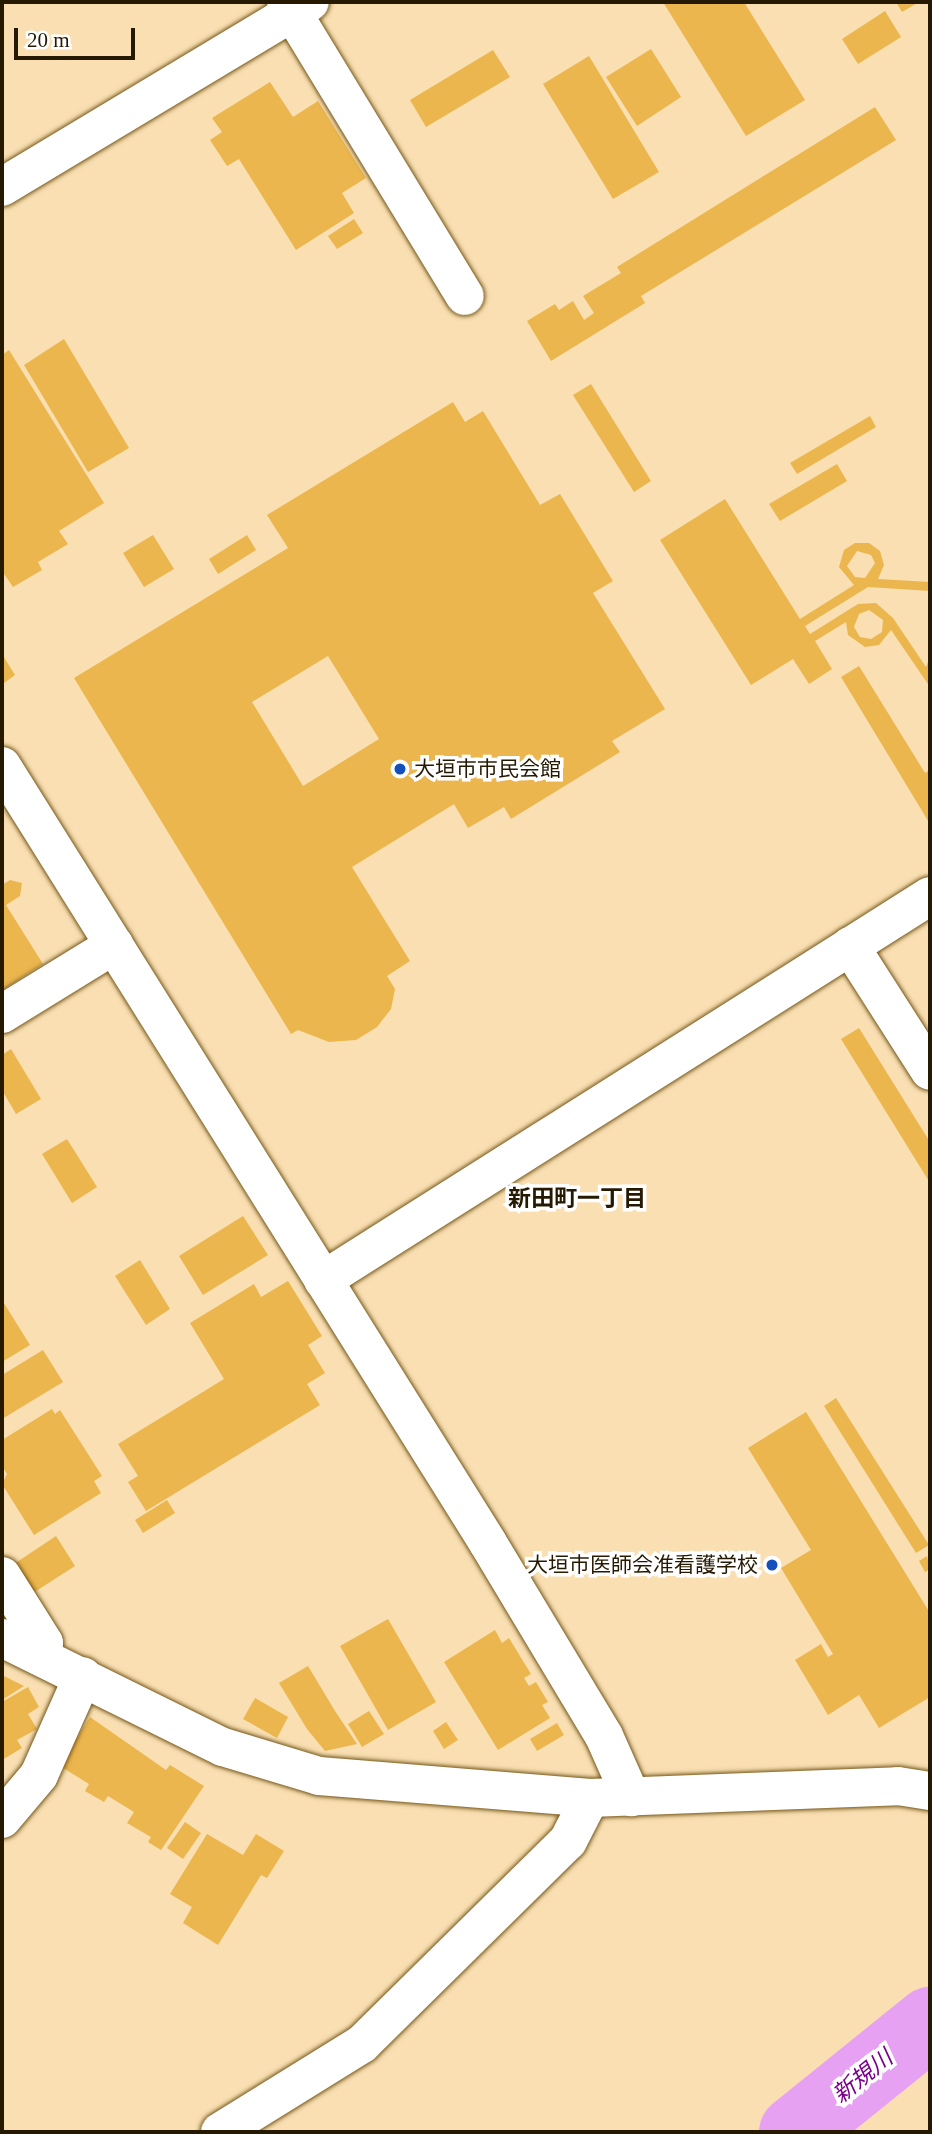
<!DOCTYPE html>
<html>
<head>
<meta charset="utf-8">
<style>
  body { margin:0 }
  #map { position:relative; width:932px; height:2134px; overflow:hidden; background:#f9dfb2; font-family:"Times New Roman","Noto Sans JP",serif }
  div>[style] { position:absolute }
  [style*='--x'] { left:calc(var(--x)*1px); top:calc(var(--y)*1px); width:calc(var(--w)*1px); rotate:calc(var(--a)*1deg) }
  .river>* { height:72px; margin:-36px; padding:0 36px; transform-origin:36px; border-radius:36px; background:#e6a1f3 }
  .building>* { inset:0; background:#ecb64e }
  .roads { filter:drop-shadow(0 0 2px #755719) drop-shadow(0 0 2px #755719) }
  .minor>* { height:38px; margin:-19px; padding:0 19px; transform-origin:19px; border-radius:19px; background:#fff }
  .dots>* { width:19px; height:19px; translate:-50% -50%; box-sizing:border-box; border:4px solid #fff; border-radius:50% }
  span { translate:-50% -50%; white-space:nowrap; text-align:center; line-height:1.15; -webkit-text-stroke:7px #fff; paint-order:stroke }
  .poi-label { font-size:21px; color:#261902 }
  .left { translate:0 -50%; text-align:left }
  .right { translate:-100% -50%; text-align:right }
  .neighbourhood-label { font-size:23px; color:#261902; font-weight:700 }
  .water-label { font-size:23px; color:#78008a; font-style:italic }
  .frame { position:absolute; inset:0; border:4px solid #261902; pointer-events:none }
  .scale { position:absolute; left:14px; top:28px; width:121px; height:32px; box-sizing:border-box; border:4px solid #261902; border-top:0; padding-left:9px; font-size:21px; line-height:24px; white-space:nowrap; color:#261902; -webkit-text-stroke:5px #fff; paint-order:stroke }
</style>
</head>
<body>
<div id="map">
  <div class="river">
    <div style="--x:795;--y:2132;--w:174;--a:-38.9"></div>
  </div>
  <div class="building">
    <div style="clip-path:polygon(663px 2px,744px 2px,805px 100px,746px 136px)"></div>
    <div style="clip-path:polygon(896px 2px,919px 2px,902px 12px)"></div>
    <div style="clip-path:polygon(885px 11px,901px 37px,858px 64px,842px 39px)"></div>
    <div style="clip-path:polygon(651px 49px,681px 97px,637px 126px,606px 77px)"></div>
    <div style="clip-path:polygon(493px 50px,510px 77px,426px 127px,410px 100px)"></div>
    <div style="clip-path:polygon(589px 56px,659px 172px,613px 199px,543px 84px)"></div>
    <div style="clip-path:polygon(270px 82px,293px 117px,318px 101px,366px 178px,342px 193px,354px 213px,296px 250px,239px 159px,227px 166px,210px 140px,222px 132px,212px 118px)"></div>
    <div style="clip-path:polygon(875px 107px,896px 140px,641px 296px,645px 303px,551px 361px,527px 321px,555px 304px,559px 310px,573px 301px,584px 320px,594px 313px,583px 296px,621px 273px,617px 267px)"></div>
    <div style="clip-path:polygon(354px 219px,363px 233px,337px 249px,328px 236px)"></div>
    <div style="clip-path:polygon(64px 339px,129px 448px,88px 472px,24px 365px)"></div>
    <div style="clip-path:polygon(9px 350px,104px 503px,59px 531px,68px 544px,38px 562px,42px 570px,13px 587px,2px 571px,2px 355px)"></div>
    <div style="clip-path:polygon(591px 384px,651px 481px,634px 492px,573px 395px)"></div>
    <div style="clip-path:polygon(evenodd,453px 402px,465px 422px,483px 411px,540px 505px,560px 494px,613px 581px,593px 593px,665px 709px,612px 741px,620px 752px,511px 819px,504px 807px,468px 828px,454px 804px,352px 867px,410px 961px,387px 976px,395px 989px,391px 1009px,377px 1027px,356px 1040px,329px 1042px,298px 1030px,291px 1034px,74px 678px,288px 548px,267px 515px,453px 402px,328px 656px,379px 739px,303px 786px,252px 702px,328px 656px)"></div>
    <div style="clip-path:polygon(870px 416px,876px 427px,797px 474px,790px 463px)"></div>
    <div style="clip-path:polygon(837px 464px,847px 481px,780px 521px,769px 504px)"></div>
    <div style="clip-path:polygon(evenodd,725px 499px,800px 619px,854px 585px,839px 567px,844px 550px,855px 543px,869px 543px,880px 551px,884px 565px,878px 579px,930px 582px,930px 591px,868px 587px,805px 626px,810px 634px,858px 604px,876px 603px,893px 618px,926px 667px,930px 657px,930px 687px,891px 630px,879px 645px,865px 647px,848px 635px,846px 622px,815px 641px,832px 669px,809px 684px,793px 659px,751px 685px,660px 540px,725px 499px,857px 551px,871px 555px,875px 563px,865px 578px,855px 577px,847px 566px,857px 551px,725px 499px,869px 610px,883px 620px,882px 632px,871px 639px,860px 637px,854px 627px,859px 614px,869px 610px)"></div>
    <div style="clip-path:polygon(153px 535px,174px 569px,144px 587px,123px 553px)"></div>
    <div style="clip-path:polygon(247px 535px,256px 550px,218px 574px,209px 559px)"></div>
    <div style="clip-path:polygon(2px 654px,15px 675px,4px 683px,2px 680px)"></div>
    <div style="clip-path:polygon(859px 666px,925px 773px,930px 770px,930px 824px,841px 677px)"></div>
    <div style="clip-path:polygon(10px 880px,22px 883px,20px 896px,6px 905px,43px 964px,2px 990px,2px 885px)"></div>
    <div style="clip-path:polygon(859px 1028px,930px 1142px,930px 1183px,841px 1039px)"></div>
    <div style="clip-path:polygon(11px 1049px,41px 1099px,16px 1114px,2px 1090px,2px 1055px)"></div>
    <div style="clip-path:polygon(67px 1139px,97px 1187px,72px 1203px,42px 1154px)"></div>
    <div style="clip-path:polygon(243px 1216px,268px 1255px,203px 1295px,179px 1256px)"></div>
    <div style="clip-path:polygon(140px 1260px,170px 1309px,146px 1325px,115px 1276px)"></div>
    <div style="clip-path:polygon(288px 1281px,322px 1336px,308px 1345px,325px 1373px,307px 1384px,320px 1405px,146px 1511px,128px 1482px,138px 1476px,118px 1444px,224px 1379px,190px 1323px,254px 1284px,261px 1297px)"></div>
    <div style="clip-path:polygon(2px 1300px,30px 1345px,2px 1362px)"></div>
    <div style="clip-path:polygon(43px 1350px,63px 1382px,2px 1419px,2px 1375px)"></div>
    <div style="clip-path:polygon(836px 1398px,929px 1545px,916px 1553px,824px 1406px)"></div>
    <div style="clip-path:polygon(52px 1409px,55px 1414px,60px 1410px,102px 1476px,94px 1481px,101px 1493px,34px 1535px,2px 1484px,7px 1474px,2px 1466px,2px 1440px)"></div>
    <div style="clip-path:polygon(806px 1412px,930px 1613px,930px 1697px,879px 1728px,859px 1695px,828px 1715px,795px 1660px,821px 1644px,828px 1657px,833px 1654px,781px 1568px,811px 1550px,748px 1448px)"></div>
    <div style="clip-path:polygon(167px 1500px,175px 1513px,143px 1533px,135px 1520px)"></div>
    <div style="clip-path:polygon(56px 1536px,75px 1566px,33px 1593px,14px 1564px)"></div>
    <div style="clip-path:polygon(927px 1556px,930px 1569px,925px 1572px,919px 1561px)"></div>
    <div style="clip-path:polygon(388px 1619px,436px 1702px,388px 1730px,340px 1646px)"></div>
    <div style="clip-path:polygon(495px 1630px,502px 1643px,509px 1638px,531px 1674px,524px 1678px,529px 1686px,536px 1682px,548px 1702px,542px 1705px,550px 1718px,498px 1750px,444px 1662px)"></div>
    <div style="clip-path:polygon(308px 1666px,335px 1711px,357px 1744px,325px 1751px,307px 1729px,279px 1683px)"></div>
    <div style="clip-path:polygon(2px 1675px,24px 1686px,2px 1700px)"></div>
    <div style="clip-path:polygon(28px 1687px,39px 1707px,28px 1714px,37px 1729px,17px 1740px,22px 1748px,2px 1760px,2px 1702px)"></div>
    <div style="clip-path:polygon(255px 1698px,288px 1717px,277px 1738px,243px 1719px)"></div>
    <div style="clip-path:polygon(369px 1711px,384px 1734px,362px 1747px,348px 1724px)"></div>
    <div style="clip-path:polygon(90px 1717px,166px 1770px,170px 1765px,204px 1786px,161px 1850px,148px 1842px,151px 1837px,127px 1823px,134px 1812px,108px 1796px,104px 1802px,85px 1791px,89px 1784px,60px 1766px)"></div>
    <div style="clip-path:polygon(446px 1722px,458px 1740px,444px 1749px,433px 1731px)"></div>
    <div style="clip-path:polygon(557px 1723px,564px 1735px,537px 1751px,530px 1739px)"></div>
    <div style="clip-path:polygon(185px 1822px,201px 1833px,183px 1859px,167px 1848px)"></div>
    <div style="clip-path:polygon(207px 1834px,243px 1855px,256px 1834px,284px 1851px,267px 1878px,261px 1875px,218px 1945px,183px 1923px,192px 1907px,170px 1894px)"></div>
  </div>
  <div class="roads">
    <div class="minor">
      <div style="--x:286;--y:2;--w:344;--a:58.7"></div>
      <div style="--x:2;--y:187;--w:359;--a:-31"></div>
      <div style="--x:2;--y:766;--w:916;--a:57.97"></div>
      <div style="--x:488;--y:1543;--w:225;--a:59"></div>
      <div style="--x:604;--y:1736;--w:67;--a:66.1"></div>
      <div style="--x:850;--y:946;--w:148;--a:57.4"></div>
      <div style="--x:2;--y:1014;--w:132;--a:-31.6"></div>
      <div style="--x:323;--y:1280;--w:718;--a:-32.32"></div>
      <div style="--x:2;--y:1576;--w:79;--a:57.9"></div>
      <div style="--x:44;--y:1643;--w:13;--a:103"></div>
      <div style="--x:2;--y:1638;--w:246;--a:26.3"></div>
      <div style="--x:223;--y:1747;--w:100;--a:16.8"></div>
      <div style="--x:319;--y:1776;--w:272;--a:4.6"></div>
      <div style="--x:590;--y:1798;--w:308;--a:-2.2"></div>
      <div style="--x:898;--y:1786;--w:32;--a:9"></div>
      <div style="--x:2;--y:1819;--w:57;--a:-49.9"></div>
      <div style="--x:39;--y:1775;--w:108;--a:-66"></div>
      <div style="--x:220;--y:2132;--w:167;--a:-31.8"></div>
      <div style="--x:362;--y:2044;--w:289;--a:-44.6"></div>
      <div style="--x:568;--y:1841;--w:48;--a:-62.9"></div>
    </div>
  </div>
  <div class="dots">
    <div style="left:400px;top:769px;background:#1350bb"></div>
    <div style="left:772px;top:1565px;background:#1350bb"></div>
  </div>
  <div class="poi-label">
    <span class="left" style="left:414px;top:769px">大垣市市民会館</span>
    <span class="right" style="left:758px;top:1565px">大垣市医師会准看護学校</span>
  </div>
  <div class="neighbourhood-label">
    <span style="left:577px;top:1199px">新田町一丁目</span>
  </div>
  <div class="water-label">
    <span style="left:863px;top:2077px;rotate:-39deg">新規川</span>
  </div>
  <div class="frame"></div>
  <div class="scale">20 m</div>
</div>
</body>
</html>
